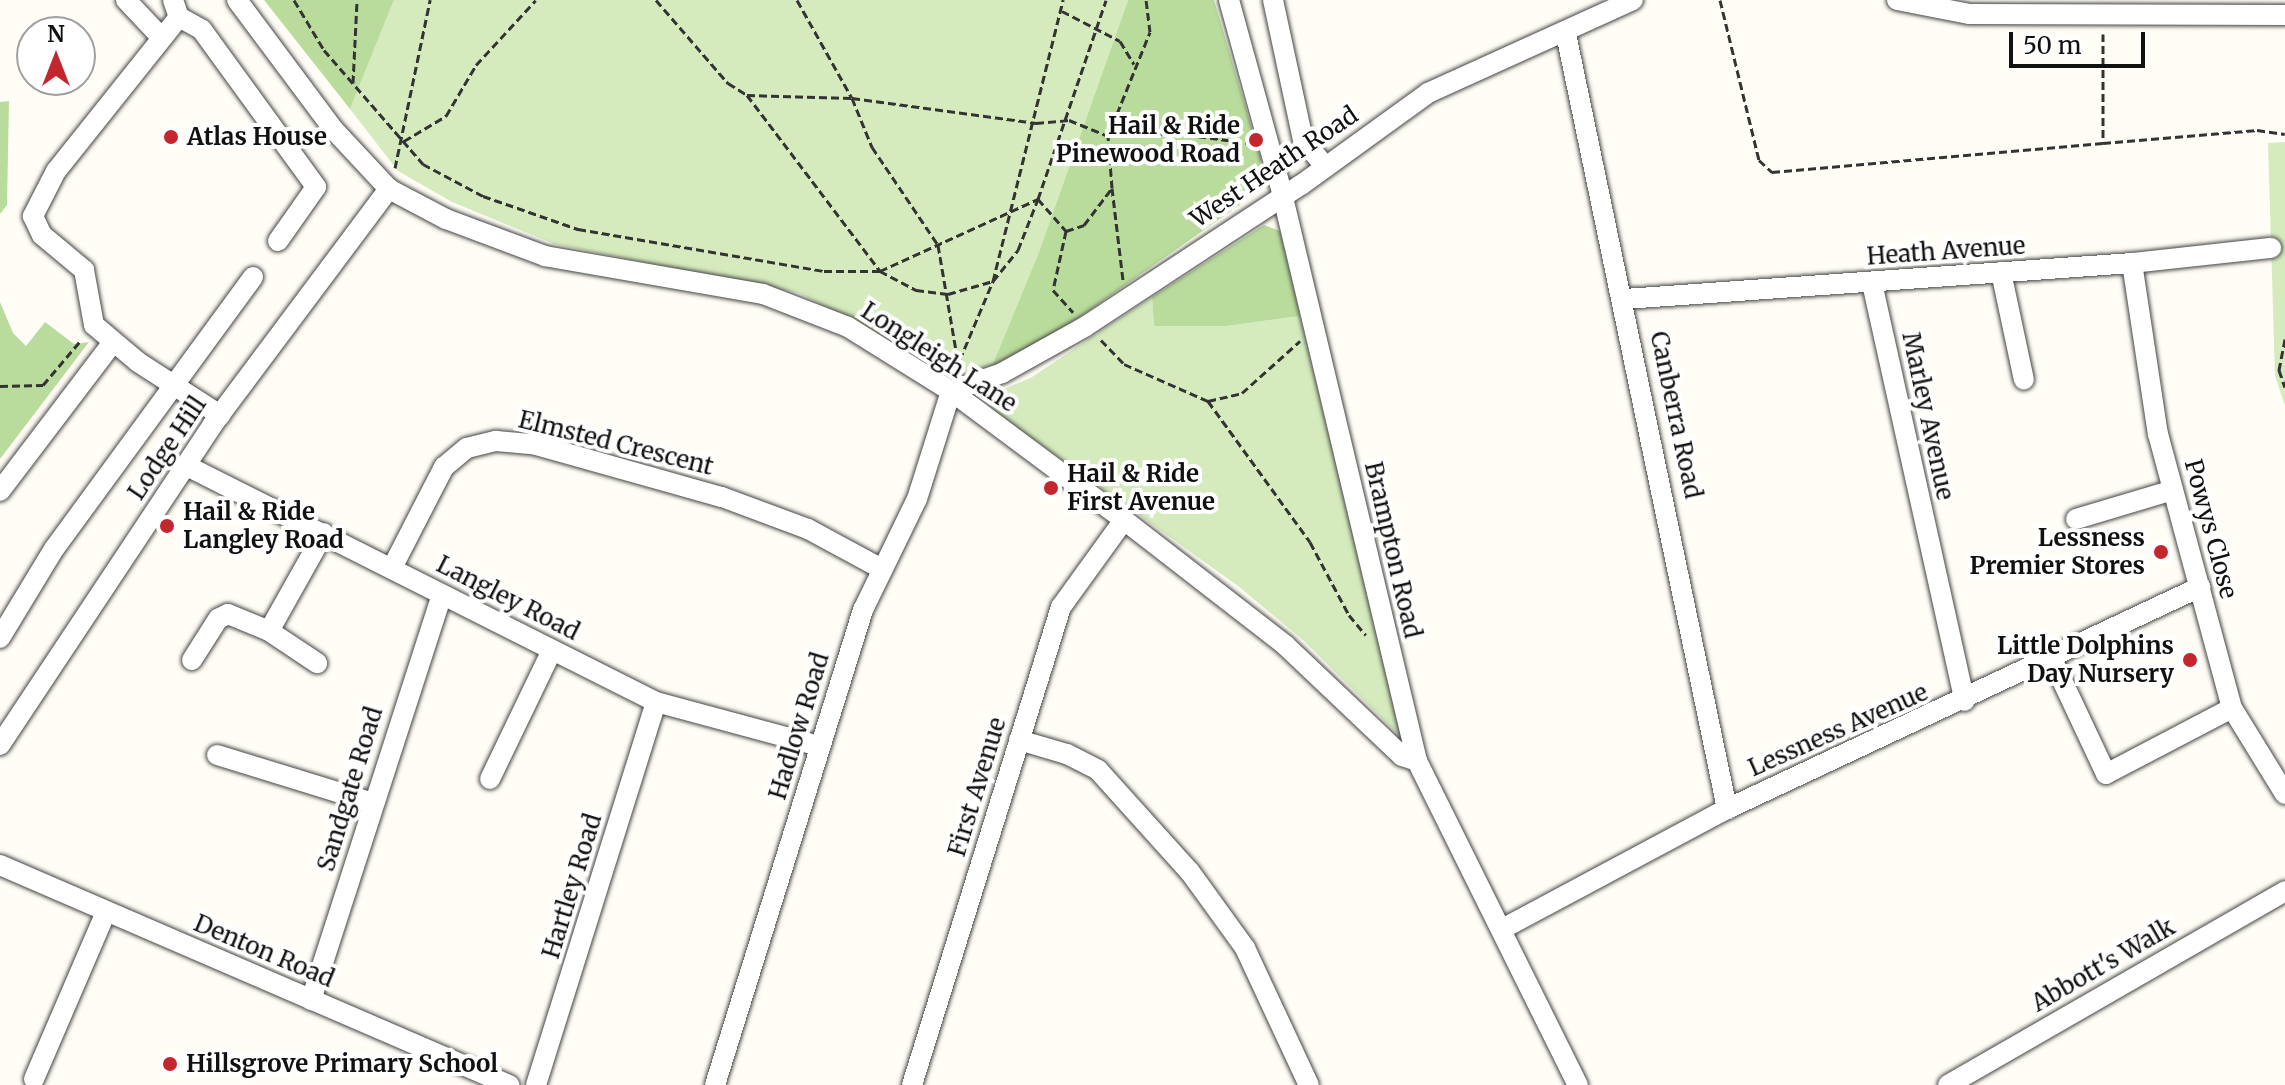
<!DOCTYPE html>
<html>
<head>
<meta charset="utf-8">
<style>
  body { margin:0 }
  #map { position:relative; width:2285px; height:1085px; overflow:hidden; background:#fffdf5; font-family:Merriweather,serif }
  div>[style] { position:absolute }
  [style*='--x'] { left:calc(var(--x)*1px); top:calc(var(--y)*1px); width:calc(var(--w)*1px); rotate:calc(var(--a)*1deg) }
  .green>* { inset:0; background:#d5ebbd }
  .forest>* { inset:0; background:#b9dc9c }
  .path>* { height:3px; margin-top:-1.5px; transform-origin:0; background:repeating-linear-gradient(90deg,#333 0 8px,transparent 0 12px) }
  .roads { filter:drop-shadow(0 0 2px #444) drop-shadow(0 0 2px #444) }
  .minor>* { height:20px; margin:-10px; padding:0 10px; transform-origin:10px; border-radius:10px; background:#fff }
  .dots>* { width:22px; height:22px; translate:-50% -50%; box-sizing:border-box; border:4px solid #fff; border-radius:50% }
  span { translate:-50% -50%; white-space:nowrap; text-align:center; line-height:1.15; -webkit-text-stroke:8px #fff; paint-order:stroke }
  .poi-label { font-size:24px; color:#111; font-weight:700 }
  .right { translate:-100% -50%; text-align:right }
  .left { translate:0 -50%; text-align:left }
  .street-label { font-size:24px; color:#111 }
  .north { position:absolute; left:16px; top:16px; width:80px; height:80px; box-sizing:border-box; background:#fff; border:2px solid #a0a0a0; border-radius:50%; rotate:0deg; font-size:22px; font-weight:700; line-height:32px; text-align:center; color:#111 }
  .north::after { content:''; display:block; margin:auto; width:28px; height:36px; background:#c4262e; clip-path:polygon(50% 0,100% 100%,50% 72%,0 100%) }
  .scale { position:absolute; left:2009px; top:32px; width:136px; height:36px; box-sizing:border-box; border:4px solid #111; border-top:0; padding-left:10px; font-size:24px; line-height:28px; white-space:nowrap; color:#111; -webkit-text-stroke:6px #fff; paint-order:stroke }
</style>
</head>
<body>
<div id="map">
  <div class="green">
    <div style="clip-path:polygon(394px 0,1128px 0,1039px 252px,992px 366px,972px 370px,949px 370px,799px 293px,554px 244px,452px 202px,398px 171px,350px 109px)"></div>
    <div style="clip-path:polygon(2285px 142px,2285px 406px,2275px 376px,2268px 143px)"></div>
    <div style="clip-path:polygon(1152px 297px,1154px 326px,1227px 326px,1300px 316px,1401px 737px,1303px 640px,1238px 586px,990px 408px,995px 393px,1032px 377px)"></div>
  </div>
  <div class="forest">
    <div style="clip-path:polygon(264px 0,394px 0,350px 109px)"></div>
    <div style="clip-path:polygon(1128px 0,1214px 0,1261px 159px,1256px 183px,1241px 204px,1044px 342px,992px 366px,1039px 252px)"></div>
    <div style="clip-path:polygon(9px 101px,7px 205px,0 214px,0 102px)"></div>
    <div style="clip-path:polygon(1264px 225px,1280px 231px,1300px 316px,1227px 326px,1154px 326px,1152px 297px)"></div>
    <div style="clip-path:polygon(0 302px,13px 333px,26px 346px,45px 322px,74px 344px,89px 342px,0 459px)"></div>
  </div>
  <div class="path">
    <div style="--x:294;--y:0;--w:58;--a:59"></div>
    <div style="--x:324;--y:50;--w:151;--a:49"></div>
    <div style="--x:423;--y:164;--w:68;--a:28.1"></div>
    <div style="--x:483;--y:196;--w:101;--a:19.2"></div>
    <div style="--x:578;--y:229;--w:250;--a:9.7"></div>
    <div style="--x:824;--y:271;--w:56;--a:0"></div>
    <div style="--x:880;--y:271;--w:174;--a:-24.5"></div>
    <div style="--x:1038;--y:199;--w:210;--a:-71.1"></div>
    <div style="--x:656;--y:0;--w:110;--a:49.1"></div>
    <div style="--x:728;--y:83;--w:22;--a:32"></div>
    <div style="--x:747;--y:95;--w:221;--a:52.9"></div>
    <div style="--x:880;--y:271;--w:41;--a:27.8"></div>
    <div style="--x:916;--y:290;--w:32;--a:7"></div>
    <div style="--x:948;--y:294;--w:47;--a:-16.1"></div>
    <div style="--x:993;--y:281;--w:40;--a:-51"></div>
    <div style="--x:1018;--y:250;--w:55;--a:-68.6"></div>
    <div style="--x:1038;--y:199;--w:43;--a:48.8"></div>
    <div style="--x:1066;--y:231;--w:60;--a:102.4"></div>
    <div style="--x:1053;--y:290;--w:30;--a:48"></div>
    <div style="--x:797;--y:0;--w:112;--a:60.7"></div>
    <div style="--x:852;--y:98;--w:53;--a:67.8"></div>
    <div style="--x:872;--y:147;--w:118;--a:56"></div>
    <div style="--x:938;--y:245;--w:113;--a:80.3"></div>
    <div style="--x:1720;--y:0;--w:165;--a:76.3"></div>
    <div style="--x:1759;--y:160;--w:18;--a:43"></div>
    <div style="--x:1772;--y:172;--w:332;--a:-5"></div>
    <div style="--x:1062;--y:11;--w:65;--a:27.3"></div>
    <div style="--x:1120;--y:41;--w:27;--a:59"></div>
    <div style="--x:2103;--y:34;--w:109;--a:90"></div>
    <div style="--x:2103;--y:143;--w:155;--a:-4.8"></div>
    <div style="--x:2257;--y:130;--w:28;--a:8"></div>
    <div style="--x:353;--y:83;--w:83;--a:-87.2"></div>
    <div style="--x:747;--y:95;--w:105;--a:1.6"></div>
    <div style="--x:852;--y:98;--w:186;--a:7.7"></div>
    <div style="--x:1036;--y:123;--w:33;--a:-5"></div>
    <div style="--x:1069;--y:120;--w:42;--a:22.3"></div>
    <div style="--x:1108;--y:136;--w:66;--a:-2.6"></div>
    <div style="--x:1174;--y:133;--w:76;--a:7.6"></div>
    <div style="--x:404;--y:141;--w:49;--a:-30.8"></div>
    <div style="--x:446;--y:116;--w:59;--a:-59.5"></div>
    <div style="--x:476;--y:65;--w:88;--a:-47.3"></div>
    <div style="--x:395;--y:168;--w:172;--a:-78.2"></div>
    <div style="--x:1112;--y:188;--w:93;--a:83.2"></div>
    <div style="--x:1066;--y:231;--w:19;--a:-18"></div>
    <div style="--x:1084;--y:225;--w:46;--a:-52.9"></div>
    <div style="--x:1112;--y:188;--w:52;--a:-94.4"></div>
    <div style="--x:1108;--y:136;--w:112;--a:-68"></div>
    <div style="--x:1150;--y:32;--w:32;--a:-97"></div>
    <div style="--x:2285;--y:339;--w:32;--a:101"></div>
    <div style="--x:2279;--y:370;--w:18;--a:71"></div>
    <div style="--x:1101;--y:340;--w:33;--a:46"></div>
    <div style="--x:1124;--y:364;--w:92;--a:23.8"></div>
    <div style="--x:1208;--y:401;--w:174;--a:54.1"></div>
    <div style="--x:1310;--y:542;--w:83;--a:61.9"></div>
    <div style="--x:1349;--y:615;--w:26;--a:50"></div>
    <div style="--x:955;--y:371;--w:98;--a:-67.1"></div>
    <div style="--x:993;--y:281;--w:290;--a:-76"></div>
    <div style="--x:0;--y:386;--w:43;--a:-1.3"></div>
    <div style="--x:43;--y:385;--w:59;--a:-49.8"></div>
    <div style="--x:1208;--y:401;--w:35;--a:-13"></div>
    <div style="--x:1242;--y:393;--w:78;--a:-41.9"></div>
  </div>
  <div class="roads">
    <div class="minor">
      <div style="--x:126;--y:0;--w:51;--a:46.6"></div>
      <div style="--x:173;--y:0;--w:18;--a:71"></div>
      <div style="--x:179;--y:17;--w:197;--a:128.6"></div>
      <div style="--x:56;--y:171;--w:51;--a:117.1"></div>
      <div style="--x:33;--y:216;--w:21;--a:65"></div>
      <div style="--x:42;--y:235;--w:55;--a:39.8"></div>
      <div style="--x:84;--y:270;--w:56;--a:79.7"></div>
      <div style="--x:94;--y:325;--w:57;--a:40.1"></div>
      <div style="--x:138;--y:362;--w:98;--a:32.9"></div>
      <div style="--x:237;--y:0;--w:162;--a:53.3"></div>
      <div style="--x:334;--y:130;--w:81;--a:47"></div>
      <div style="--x:389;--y:189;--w:64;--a:27.8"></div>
      <div style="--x:446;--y:219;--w:106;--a:20.5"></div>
      <div style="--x:545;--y:256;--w:221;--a:9.9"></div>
      <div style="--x:763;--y:294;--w:91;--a:21.2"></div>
      <div style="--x:848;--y:327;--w:121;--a:31.9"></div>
      <div style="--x:951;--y:391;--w:216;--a:36.7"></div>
      <div style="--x:1124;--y:520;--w:204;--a:37.8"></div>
      <div style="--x:1285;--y:645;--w:161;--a:43.5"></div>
      <div style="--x:1402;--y:756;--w:16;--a:18"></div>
      <div style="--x:1229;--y:0;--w:200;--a:74.6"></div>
      <div style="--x:1282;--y:193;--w:584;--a:76.63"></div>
      <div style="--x:1417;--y:761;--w:362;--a:63.6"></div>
      <div style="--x:1273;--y:0;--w:143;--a:77.9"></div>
      <div style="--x:1303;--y:140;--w:34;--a:50"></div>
      <div style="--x:1897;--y:0;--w:73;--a:11"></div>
      <div style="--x:1969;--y:14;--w:316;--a:0.2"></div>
      <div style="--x:179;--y:17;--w:26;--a:29"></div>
      <div style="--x:202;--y:30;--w:194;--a:54"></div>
      <div style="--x:316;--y:187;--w:66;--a:125.1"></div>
      <div style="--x:1566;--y:34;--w:792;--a:78.26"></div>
      <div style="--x:2132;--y:263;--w:173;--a:81.4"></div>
      <div style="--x:2158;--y:434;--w:284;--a:74.9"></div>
      <div style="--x:2232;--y:708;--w:101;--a:58.4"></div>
      <div style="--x:2001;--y:272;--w:110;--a:78"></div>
      <div style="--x:1872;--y:283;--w:428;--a:77.5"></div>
      <div style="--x:1625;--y:299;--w:508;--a:-4.06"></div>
      <div style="--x:2132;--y:263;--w:140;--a:-6.2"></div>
      <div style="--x:951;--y:391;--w:54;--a:-19.4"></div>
      <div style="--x:1002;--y:373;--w:96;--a:-29.2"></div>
      <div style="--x:1086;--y:326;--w:257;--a:-33.3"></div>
      <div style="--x:1301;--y:185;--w:157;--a:-35.9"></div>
      <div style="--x:1428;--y:93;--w:225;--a:-24.4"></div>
      <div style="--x:185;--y:465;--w:527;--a:26.71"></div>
      <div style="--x:656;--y:702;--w:169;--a:15.1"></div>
      <div style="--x:0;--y:491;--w:187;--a:-52.8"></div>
      <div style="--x:2076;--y:519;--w:101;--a:-16.6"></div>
      <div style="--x:392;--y:568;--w:114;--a:-62.8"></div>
      <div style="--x:444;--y:467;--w:30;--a:-40"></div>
      <div style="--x:467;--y:448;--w:30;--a:-14"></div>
      <div style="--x:496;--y:441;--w:37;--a:5"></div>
      <div style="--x:533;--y:444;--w:196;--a:15.7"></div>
      <div style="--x:722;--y:497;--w:92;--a:20.4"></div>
      <div style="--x:808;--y:529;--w:82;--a:28.4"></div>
      <div style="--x:269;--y:631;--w:112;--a:-60.7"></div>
      <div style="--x:0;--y:638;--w:104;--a:-58.8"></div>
      <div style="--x:54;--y:549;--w:337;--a:-53.8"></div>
      <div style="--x:2052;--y:659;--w:127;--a:64.8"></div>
      <div style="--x:2106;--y:774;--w:142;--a:-27.6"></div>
      <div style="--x:192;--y:660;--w:49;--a:-57.6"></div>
      <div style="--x:218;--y:619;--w:11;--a:-27"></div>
      <div style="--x:228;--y:614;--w:44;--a:22.5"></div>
      <div style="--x:269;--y:631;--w:58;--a:33.7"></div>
      <div style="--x:1019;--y:740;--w:50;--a:16.3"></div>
      <div style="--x:1067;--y:754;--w:35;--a:27"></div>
      <div style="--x:1098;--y:770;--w:137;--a:48"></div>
      <div style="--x:1190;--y:872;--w:94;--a:54.1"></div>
      <div style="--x:1245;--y:948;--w:151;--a:65"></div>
      <div style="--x:0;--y:745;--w:385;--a:-56.4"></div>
      <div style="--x:213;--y:424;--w:294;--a:-53.2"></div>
      <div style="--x:217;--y:755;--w:163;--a:17.1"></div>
      <div style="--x:490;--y:779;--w:143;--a:-64.3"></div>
      <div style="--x:0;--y:865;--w:555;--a:23.37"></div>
      <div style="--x:1502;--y:929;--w:255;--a:-28.1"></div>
      <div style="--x:1727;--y:809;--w:523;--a:-25.14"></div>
      <div style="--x:311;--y:1000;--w:426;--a:-72.1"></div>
      <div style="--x:34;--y:1079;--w:182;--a:-66.7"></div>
      <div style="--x:536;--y:1085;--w:401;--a:-72.6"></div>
      <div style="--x:715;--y:1085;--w:498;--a:-72.7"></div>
      <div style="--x:863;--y:610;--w:123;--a:-64.1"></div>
      <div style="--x:917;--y:499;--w:113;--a:-72.5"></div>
      <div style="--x:912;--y:1085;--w:501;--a:-72.69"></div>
      <div style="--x:1061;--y:607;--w:107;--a:-54.1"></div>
      <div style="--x:1948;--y:1085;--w:389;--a:-29.9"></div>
    </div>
  </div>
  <div class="dots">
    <div style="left:171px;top:137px;background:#c4262e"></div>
    <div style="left:1256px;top:140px;background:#c4262e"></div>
    <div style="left:1051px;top:488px;background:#c4262e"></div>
    <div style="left:167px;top:526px;background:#c4262e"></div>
    <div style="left:2161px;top:552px;background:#c4262e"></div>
    <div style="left:2190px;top:660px;background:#c4262e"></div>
    <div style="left:170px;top:1064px;background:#c4262e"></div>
  </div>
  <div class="poi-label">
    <span class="right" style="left:1240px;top:140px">Hail &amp; Ride<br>Pinewood Road</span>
    <span class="left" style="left:187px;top:137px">Atlas House</span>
    <span class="left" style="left:1067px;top:488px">Hail &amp; Ride<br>First Avenue</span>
    <span class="left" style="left:183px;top:526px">Hail &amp; Ride<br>Langley Road</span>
    <span class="right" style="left:2145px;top:552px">Lessness<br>Premier Stores</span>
    <span class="right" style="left:2174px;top:660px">Little Dolphins<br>Day Nursery</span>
    <span class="left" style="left:186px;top:1064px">Hillsgrove Primary School</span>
  </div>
  <div class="street-label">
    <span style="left:1274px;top:167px;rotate:-34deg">West Heath Road</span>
    <span style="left:1946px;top:251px;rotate:-4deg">Heath Avenue</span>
    <span style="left:939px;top:357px;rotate:33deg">Longleigh Lane</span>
    <span style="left:1676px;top:415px;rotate:78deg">Canberra Road</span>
    <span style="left:1928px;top:416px;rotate:78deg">Marley Avenue</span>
    <span style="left:616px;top:443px;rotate:14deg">Elmsted Crescent</span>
    <span style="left:167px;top:448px;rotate:-56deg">Lodge Hill</span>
    <span style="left:2211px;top:529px;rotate:75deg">Powys Close</span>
    <span style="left:1393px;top:550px;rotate:77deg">Brampton Road</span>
    <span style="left:508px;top:598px;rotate:27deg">Langley Road</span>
    <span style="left:799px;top:726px;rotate:-73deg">Hadlow Road</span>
    <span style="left:1838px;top:730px;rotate:-24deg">Lessness Avenue</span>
    <span style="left:977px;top:787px;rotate:-73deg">First Avenue</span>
    <span style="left:350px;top:789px;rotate:-73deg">Sandgate Road</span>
    <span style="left:572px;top:886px;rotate:-73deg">Hartley Road</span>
    <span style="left:264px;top:951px;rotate:23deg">Denton Road</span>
    <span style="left:2103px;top:965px;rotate:-30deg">Abbott's Walk</span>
  </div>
  <div class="north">N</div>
  <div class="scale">50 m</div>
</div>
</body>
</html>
